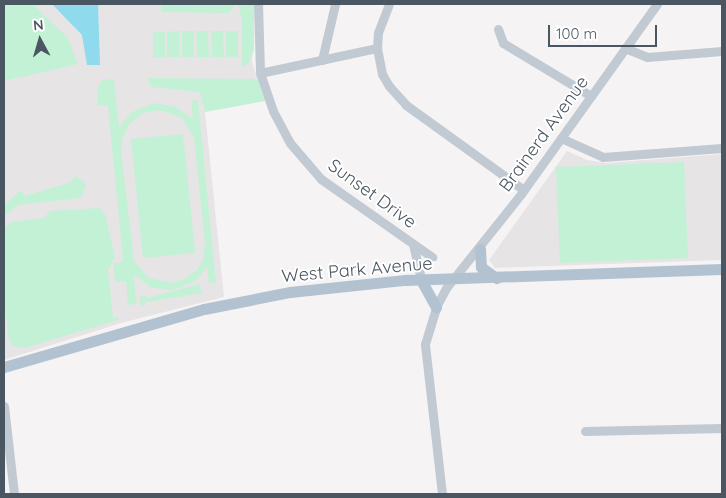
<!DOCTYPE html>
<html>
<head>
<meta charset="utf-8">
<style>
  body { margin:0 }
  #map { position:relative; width:726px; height:498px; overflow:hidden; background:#f5f3f3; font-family:Quicksand,sans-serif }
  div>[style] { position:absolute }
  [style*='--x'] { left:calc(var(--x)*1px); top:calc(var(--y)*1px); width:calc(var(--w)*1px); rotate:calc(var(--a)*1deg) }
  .education>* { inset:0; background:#e6e4e5 }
  .green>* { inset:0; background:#c3f1d5 }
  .water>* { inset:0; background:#90daee }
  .minor>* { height:9px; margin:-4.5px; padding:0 4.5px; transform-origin:4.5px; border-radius:4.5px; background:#c1cad2 }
  .major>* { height:11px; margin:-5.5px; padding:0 5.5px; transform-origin:5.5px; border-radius:5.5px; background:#b3c2d1 }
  span { translate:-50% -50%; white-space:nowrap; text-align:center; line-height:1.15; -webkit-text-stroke:4px #fff; paint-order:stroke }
  .street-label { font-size:18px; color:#4a5661 }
  .frame { position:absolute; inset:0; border:5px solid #4a5661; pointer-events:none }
  .north { position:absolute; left:15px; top:15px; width:50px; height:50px; -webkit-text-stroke:4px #fff; paint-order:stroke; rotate:354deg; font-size:14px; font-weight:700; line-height:20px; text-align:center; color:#4a5661 }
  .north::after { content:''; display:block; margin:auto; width:18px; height:22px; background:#4a5661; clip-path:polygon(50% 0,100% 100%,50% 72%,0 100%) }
  .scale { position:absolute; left:548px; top:25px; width:109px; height:22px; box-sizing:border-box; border:2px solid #4a5661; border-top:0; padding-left:6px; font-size:15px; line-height:18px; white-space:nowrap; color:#4a5661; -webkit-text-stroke:4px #fff; paint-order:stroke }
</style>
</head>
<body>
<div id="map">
  <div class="education">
    <div style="clip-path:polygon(4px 4px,253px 4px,252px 61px,259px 85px,205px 112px,224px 297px,121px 323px,4px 360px)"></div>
    <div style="clip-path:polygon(567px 151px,587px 160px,606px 163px,722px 154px,722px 260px,495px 268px,489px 260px)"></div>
  </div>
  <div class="green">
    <div style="clip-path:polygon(4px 4px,32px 4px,68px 38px,78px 64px,4px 81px)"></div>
    <div style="clip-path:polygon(161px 4px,236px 4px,236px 5px,228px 13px,161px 12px)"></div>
    <div style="clip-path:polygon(238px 4px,254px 4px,254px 50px,248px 64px,242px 67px,242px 21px)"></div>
    <div style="clip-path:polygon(179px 31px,179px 57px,167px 57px,167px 32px)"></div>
    <div style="clip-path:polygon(182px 31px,194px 31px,194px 57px,182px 57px)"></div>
    <div style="clip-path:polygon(196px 31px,208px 31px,209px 57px,197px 57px)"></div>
    <div style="clip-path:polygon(211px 31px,223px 31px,224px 57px,212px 57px)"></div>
    <div style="clip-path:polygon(226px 31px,238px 31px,238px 57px,226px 57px)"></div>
    <div style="clip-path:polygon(153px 32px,165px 32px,165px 57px,153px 58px)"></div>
    <div style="clip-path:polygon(147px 78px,254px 79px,258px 80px,265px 101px,205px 112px,200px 92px,151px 87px)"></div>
    <div style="clip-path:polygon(evenodd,103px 79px,114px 80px,119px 127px,132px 112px,154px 103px,176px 107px,193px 119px,191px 101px,198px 100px,216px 283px,209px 283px,207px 267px,194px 282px,172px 290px,150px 287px,134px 274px,136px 304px,128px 305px,126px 281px,115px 282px,113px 263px,123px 262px,108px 105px,98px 106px,97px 89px,103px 79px,160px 110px,182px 118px,194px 138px,205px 242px,203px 259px,198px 269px,183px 280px,172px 283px,149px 278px,134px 261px,121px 151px,122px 139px,129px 124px,143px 113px,160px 110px)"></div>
    <div style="clip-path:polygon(183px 134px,195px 253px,143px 258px,131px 139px)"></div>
    <div style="clip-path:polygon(684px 162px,688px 258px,560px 263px,556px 167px)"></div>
    <div style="clip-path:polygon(76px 176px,86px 184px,81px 198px,18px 205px,4px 216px,4px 206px,19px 192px,23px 191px,24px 196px,69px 183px)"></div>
    <div style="clip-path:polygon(100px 208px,105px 214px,115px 257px,108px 270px,113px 318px,118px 317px,118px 320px,24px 348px,13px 346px,9px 340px,4px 300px,4px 228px,11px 222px,44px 218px,50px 211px)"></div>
    <div style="clip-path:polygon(200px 284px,202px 293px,147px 302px,141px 307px,139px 297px,146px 296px,147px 298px)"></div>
  </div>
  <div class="water">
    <div style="clip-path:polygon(52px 4px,98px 4px,100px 65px,87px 65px,82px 35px)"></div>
  </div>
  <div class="minor">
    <div style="--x:258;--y:4;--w:69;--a:88.3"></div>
    <div style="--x:260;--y:73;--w:40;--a:71.1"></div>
    <div style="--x:273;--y:111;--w:36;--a:62"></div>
    <div style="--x:290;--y:143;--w:48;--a:49.3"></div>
    <div style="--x:321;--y:179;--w:136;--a:35.1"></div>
    <div style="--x:389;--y:4;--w:31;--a:111"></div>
    <div style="--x:378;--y:33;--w:15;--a:94"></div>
    <div style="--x:377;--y:48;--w:26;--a:79"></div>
    <div style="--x:382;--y:74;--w:14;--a:60"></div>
    <div style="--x:389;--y:86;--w:25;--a:48"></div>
    <div style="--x:406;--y:105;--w:145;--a:35.8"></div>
    <div style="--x:498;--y:29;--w:15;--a:70"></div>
    <div style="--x:503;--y:43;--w:103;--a:31.1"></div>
    <div style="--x:625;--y:48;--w:24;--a:22"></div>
    <div style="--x:647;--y:57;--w:75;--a:-4.6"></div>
    <div style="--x:322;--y:60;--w:57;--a:-76.9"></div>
    <div style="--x:260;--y:73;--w:120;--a:-12.1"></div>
    <div style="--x:561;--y:138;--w:46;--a:24.3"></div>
    <div style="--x:603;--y:157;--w:119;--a:-4.3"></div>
    <div style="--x:413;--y:244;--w:37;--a:77"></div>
    <div style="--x:4;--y:406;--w:89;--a:83.5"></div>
    <div style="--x:585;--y:431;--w:137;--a:-1.3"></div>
    <div style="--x:442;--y:494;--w:151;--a:-96.5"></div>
    <div style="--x:425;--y:344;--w:39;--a:-73"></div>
    <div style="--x:436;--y:307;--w:21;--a:-62"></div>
    <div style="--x:446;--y:288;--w:120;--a:-51.4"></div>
    <div style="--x:521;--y:194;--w:234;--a:-54.4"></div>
  </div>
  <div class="major">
    <div style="--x:480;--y:249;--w:18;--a:87"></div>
    <div style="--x:481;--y:267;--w:19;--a:36"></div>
    <div style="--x:421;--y:280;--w:31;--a:61"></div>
    <div style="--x:4;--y:367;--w:208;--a:-16.2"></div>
    <div style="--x:204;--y:309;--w:88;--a:-11.2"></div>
    <div style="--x:290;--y:292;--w:116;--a:-6"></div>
    <div style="--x:405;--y:280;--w:317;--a:-2"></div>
  </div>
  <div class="street-label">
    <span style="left:544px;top:134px;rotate:-54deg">Brainerd Avenue</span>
    <span style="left:372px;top:194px;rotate:36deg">Sunset Drive</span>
    <span style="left:357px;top:270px;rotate:-5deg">West Park Avenue</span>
  </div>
  <div class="frame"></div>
  <div class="north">N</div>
  <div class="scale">100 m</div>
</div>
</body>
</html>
